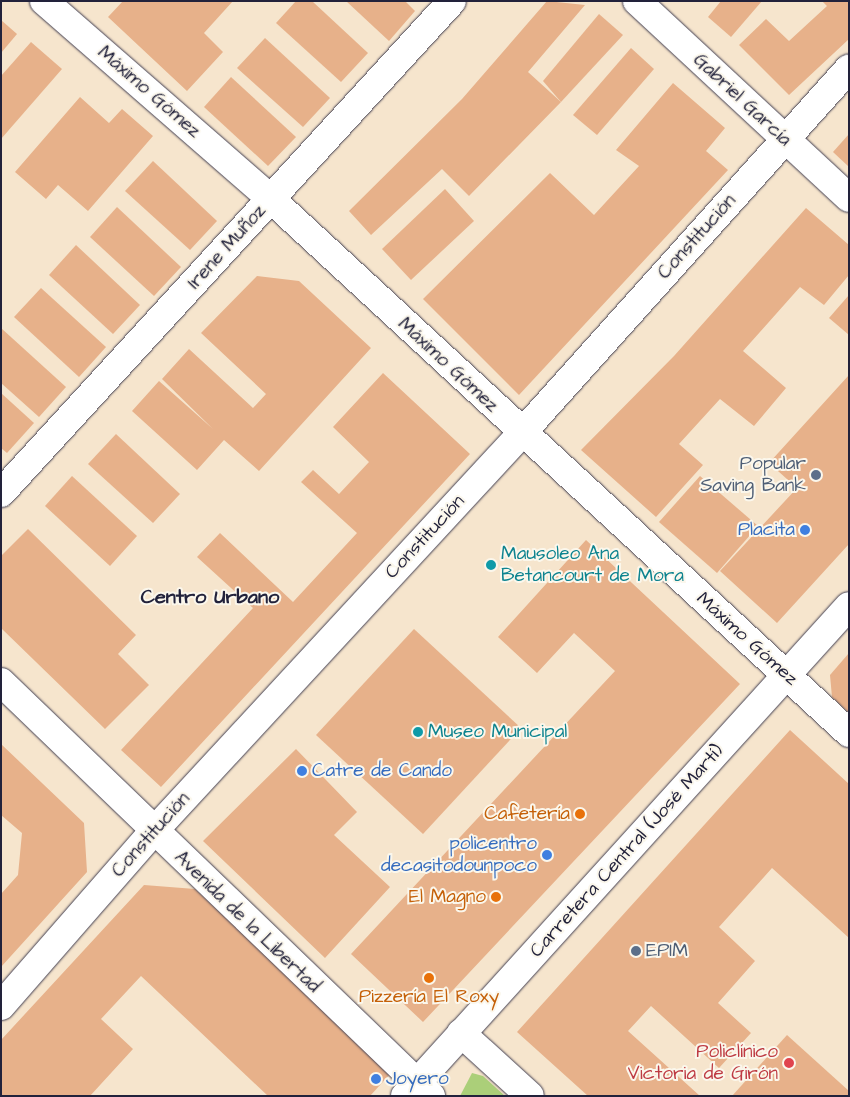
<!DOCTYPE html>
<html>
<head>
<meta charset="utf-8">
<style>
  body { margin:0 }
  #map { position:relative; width:850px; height:1097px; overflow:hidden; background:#f6e5cd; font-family:"Architects Daughter",sans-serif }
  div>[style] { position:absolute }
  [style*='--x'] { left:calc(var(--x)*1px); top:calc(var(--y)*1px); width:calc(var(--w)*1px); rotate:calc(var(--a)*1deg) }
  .green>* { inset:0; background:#abcf79 }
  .building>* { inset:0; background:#e7b18a }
  .roads { filter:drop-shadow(0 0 1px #423f51) drop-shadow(0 0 1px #423f51) }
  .minor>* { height:28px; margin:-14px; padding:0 14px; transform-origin:14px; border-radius:14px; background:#fff }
  .highway>* { height:28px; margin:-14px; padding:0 14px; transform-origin:14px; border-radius:14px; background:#fff }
  .dots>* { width:14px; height:14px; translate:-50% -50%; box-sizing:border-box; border:2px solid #fbf7ec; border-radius:50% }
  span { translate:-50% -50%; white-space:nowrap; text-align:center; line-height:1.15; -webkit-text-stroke:4px #fbf7ec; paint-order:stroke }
  .street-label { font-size:19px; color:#22223b }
  .service-label { font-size:19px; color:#4e5e75 }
  .right { translate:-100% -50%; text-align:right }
  .left { translate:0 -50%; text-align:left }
  .shop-label { font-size:19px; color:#366cbe }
  .culture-label { font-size:19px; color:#0d838f }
  .food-label { font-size:19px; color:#c56008 }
  .health-label { font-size:19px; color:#be3a42 }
  .neighbourhood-label { font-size:20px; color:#22223b; font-weight:700 }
  .frame { position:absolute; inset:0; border:2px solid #22223b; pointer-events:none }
</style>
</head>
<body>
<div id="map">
  <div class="green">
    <div style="clip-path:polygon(472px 1073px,483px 1076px,505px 1096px,460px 1096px)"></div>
  </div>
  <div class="building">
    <div style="clip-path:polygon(123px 1px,233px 1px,204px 33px,223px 52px,187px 91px,108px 17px)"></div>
    <div style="clip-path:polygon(296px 1px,312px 1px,368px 53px,341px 82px,276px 23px)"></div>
    <div style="clip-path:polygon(346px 1px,405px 1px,415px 11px,389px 41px)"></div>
    <div style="clip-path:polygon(547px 1px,585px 5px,528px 72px,561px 102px,469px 196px,442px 169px,371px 235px,349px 211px,462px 99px)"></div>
    <div style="clip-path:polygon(721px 1px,762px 1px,731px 37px,708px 17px)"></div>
    <div style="clip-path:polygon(822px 1px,849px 1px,849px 39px,789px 95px,739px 45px,766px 19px,789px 41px,827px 6px)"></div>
    <div style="clip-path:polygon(599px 14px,623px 35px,561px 102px,543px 81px)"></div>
    <div style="clip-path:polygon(1px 20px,17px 34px,1px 53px)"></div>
    <div style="clip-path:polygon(265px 38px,330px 98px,303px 127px,237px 68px)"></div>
    <div style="clip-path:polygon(31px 42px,62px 69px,1px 139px,1px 76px)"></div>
    <div style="clip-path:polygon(631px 48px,654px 69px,597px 135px,573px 115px)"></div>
    <div style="clip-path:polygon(231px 77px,296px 137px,268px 166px,204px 107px)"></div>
    <div style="clip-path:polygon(673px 83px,725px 128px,706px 151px,728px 170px,519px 395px,423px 299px,550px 173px,594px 215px,639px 166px,616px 150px)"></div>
    <div style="clip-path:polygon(80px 97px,109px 123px,122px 109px,153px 136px,88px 211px,58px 185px,46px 199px,15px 172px)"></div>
    <div style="clip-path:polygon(849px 134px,849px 167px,833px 152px)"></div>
    <div style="clip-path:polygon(153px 161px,217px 221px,190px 250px,125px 191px)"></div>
    <div style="clip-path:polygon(445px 189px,474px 221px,411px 280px,382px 249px)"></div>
    <div style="clip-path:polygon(117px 207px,181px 267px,154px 296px,90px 237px)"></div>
    <div style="clip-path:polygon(806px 208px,849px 245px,849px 275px,824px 305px,800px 287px,743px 351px,786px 388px,754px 426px,720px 399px,679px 444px,703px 465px,656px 517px,581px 450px,674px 356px)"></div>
    <div style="clip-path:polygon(76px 245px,140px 305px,113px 334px,49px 275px)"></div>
    <div style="clip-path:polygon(257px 276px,299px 281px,371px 348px,259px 471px,224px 440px,197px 470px,132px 411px,159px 381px,213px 429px,162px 379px,189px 349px,253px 408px,266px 394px,201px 333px)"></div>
    <div style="clip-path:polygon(41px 288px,106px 347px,79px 377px,14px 317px)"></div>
    <div style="clip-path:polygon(849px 295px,849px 335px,829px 318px)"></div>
    <div style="clip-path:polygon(1px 328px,66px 387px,39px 417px,1px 383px)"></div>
    <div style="clip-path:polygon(383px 373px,470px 454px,161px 787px,121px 750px,253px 608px,197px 557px,220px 533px,293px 602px,357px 533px,301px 482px,313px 470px,339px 494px,369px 462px,333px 427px)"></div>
    <div style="clip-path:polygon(849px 375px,849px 544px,777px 623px,720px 571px,797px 488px,769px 463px)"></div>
    <div style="clip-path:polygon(1px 393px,34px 423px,7px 453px,1px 448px)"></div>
    <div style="clip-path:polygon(116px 434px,180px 494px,153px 523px,88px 464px)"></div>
    <div style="clip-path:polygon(72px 476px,137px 536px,110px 566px,45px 506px)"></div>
    <div style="clip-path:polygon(700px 476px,758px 526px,717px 573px,659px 522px)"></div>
    <div style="clip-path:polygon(28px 529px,136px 635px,118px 654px,149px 685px,105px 729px,1px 628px,1px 556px)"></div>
    <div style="clip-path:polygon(586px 540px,740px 684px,423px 1022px,351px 954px,615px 671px,574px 633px,537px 673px,498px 637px)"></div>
    <div style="clip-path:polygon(414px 629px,521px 728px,423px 834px,316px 735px)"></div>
    <div style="clip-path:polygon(849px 653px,849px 713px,832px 697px,830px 675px)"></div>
    <div style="clip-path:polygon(790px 730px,849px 784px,849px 938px,772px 868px,719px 927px,755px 961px,718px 1003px,751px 1033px,719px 1068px,651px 1006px,628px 1031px,700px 1096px,588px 1096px,517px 1032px)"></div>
    <div style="clip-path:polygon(1px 744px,84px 823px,87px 872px,1px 967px,1px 894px,18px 875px,22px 833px,1px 815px)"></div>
    <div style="clip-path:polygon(296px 749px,357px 812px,334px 835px,390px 887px,325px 958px,203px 841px)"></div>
    <div style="clip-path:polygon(144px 885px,195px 889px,391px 1073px,370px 1096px,268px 1096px,141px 976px,101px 1019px,133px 1049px,90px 1096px,1px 1096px,1px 1040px)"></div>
    <div style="clip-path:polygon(787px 1035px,849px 1091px,849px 1096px,732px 1096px)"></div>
  </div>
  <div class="roads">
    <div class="minor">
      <div style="--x:44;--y:1;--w:301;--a:41.1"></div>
      <div style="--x:271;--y:199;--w:787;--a:42.73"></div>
      <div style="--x:637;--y:1;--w:289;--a:42.9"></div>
      <div style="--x:1;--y:493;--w:667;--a:-47.49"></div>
      <div style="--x:1;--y:682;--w:597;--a:43.91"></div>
      <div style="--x:1;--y:1006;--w:231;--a:-48.9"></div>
      <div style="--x:153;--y:832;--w:542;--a:-47.24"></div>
      <div style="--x:521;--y:434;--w:491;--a:-48.1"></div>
      <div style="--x:461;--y:1033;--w:93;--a:42.4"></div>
    </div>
    <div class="highway">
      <div style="--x:405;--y:1096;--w:661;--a:-47.82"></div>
    </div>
  </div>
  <div class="dots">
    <div style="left:816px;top:475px;background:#5c6f8a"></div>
    <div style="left:805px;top:530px;background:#3f7fe0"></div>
    <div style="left:491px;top:565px;background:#0f9aa8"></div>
    <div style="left:418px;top:732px;background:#0f9aa8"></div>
    <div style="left:302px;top:771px;background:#3f7fe0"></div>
    <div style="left:580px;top:814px;background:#e8710a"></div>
    <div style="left:547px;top:855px;background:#3f7fe0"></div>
    <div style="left:496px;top:897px;background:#e8710a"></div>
    <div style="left:636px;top:951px;background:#5c6f8a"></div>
    <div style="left:429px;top:978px;background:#e8710a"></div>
    <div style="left:789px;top:1063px;background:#e0444e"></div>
    <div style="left:376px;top:1079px;background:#3f7fe0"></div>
  </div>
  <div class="street-label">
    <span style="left:149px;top:92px;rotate:41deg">Máximo Gómez</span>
    <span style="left:742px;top:100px;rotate:43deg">Gabriel García</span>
    <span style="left:697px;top:237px;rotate:-48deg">Constitución</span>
    <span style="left:227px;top:247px;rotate:-48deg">Irene Muñoz</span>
    <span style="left:448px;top:365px;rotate:43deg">Máximo Gómez</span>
    <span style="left:425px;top:537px;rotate:-47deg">Constitución</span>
    <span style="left:747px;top:639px;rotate:42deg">Máximo Gómez</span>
    <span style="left:151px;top:835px;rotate:-48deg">Constitución</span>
    <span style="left:627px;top:851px;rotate:-48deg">Carretera Central (José Martí)</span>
    <span style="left:247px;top:922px;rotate:44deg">Avenida de la Libertad</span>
  </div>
  <div class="service-label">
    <span class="right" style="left:806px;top:475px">Popular<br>Saving Bank</span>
    <span class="left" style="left:646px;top:951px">EPIM</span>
  </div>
  <div class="shop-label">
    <span class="right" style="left:795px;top:530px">Placita</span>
    <span class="left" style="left:312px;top:771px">Catre de Cando</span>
    <span class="right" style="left:537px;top:855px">policentro<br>decasitodounpoco</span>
    <span class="left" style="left:386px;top:1079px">Joyero</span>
  </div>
  <div class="culture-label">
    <span class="left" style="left:501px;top:565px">Mausoleo Ana<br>Betancourt de Mora</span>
    <span class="left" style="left:428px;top:732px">Museo Municipal</span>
  </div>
  <div class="food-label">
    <span class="right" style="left:570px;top:814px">Cafetería</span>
    <span class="right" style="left:486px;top:897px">El Magno</span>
    <span style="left:429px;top:997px">Pizzería El Roxy</span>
  </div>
  <div class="health-label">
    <span class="right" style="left:778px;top:1063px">Policlínico<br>Victoria de Girón</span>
  </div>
  <div class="neighbourhood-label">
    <span style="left:210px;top:597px">Centro Urbano</span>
  </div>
  <div class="frame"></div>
</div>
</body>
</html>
